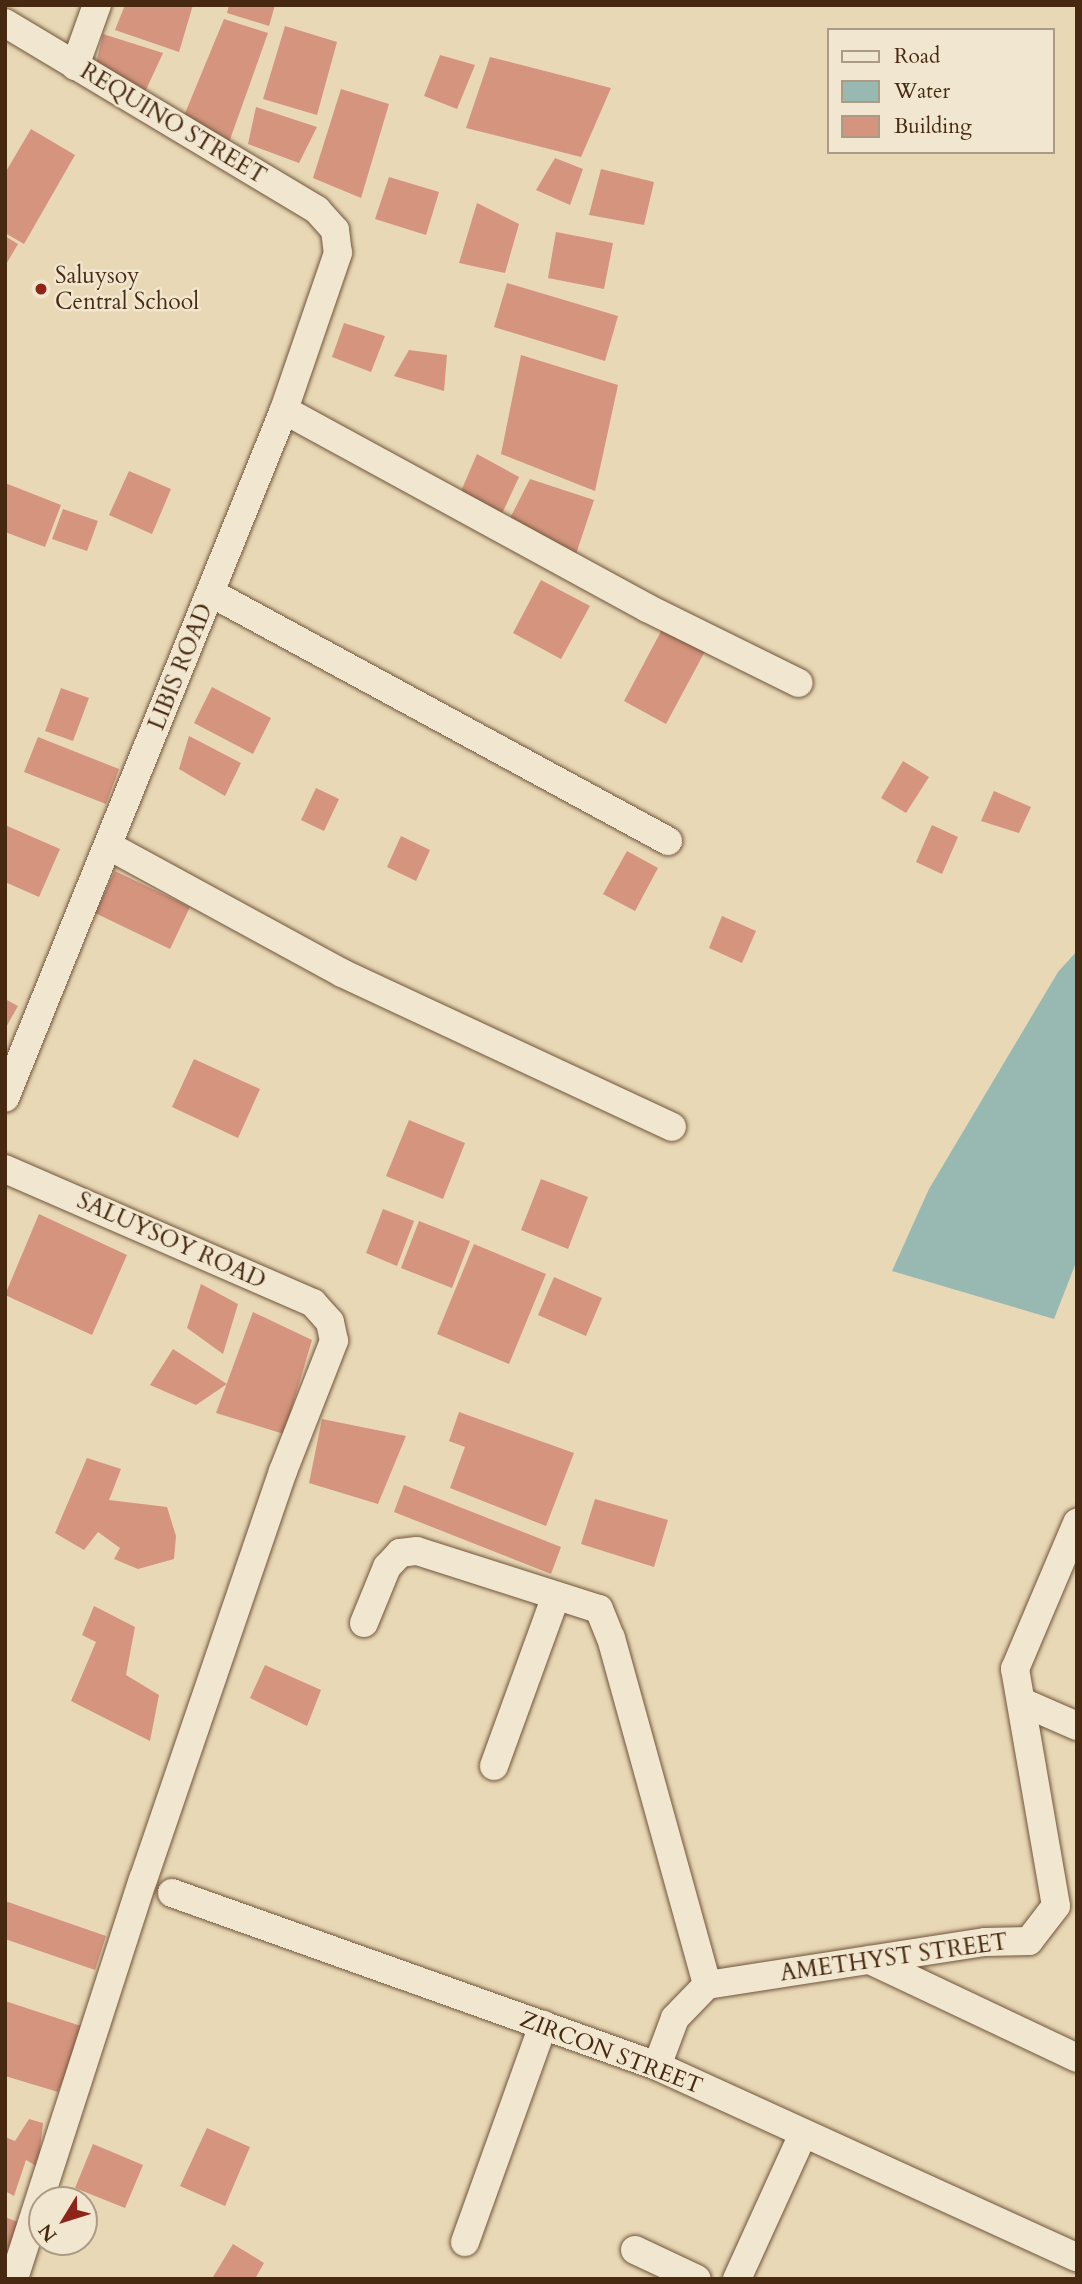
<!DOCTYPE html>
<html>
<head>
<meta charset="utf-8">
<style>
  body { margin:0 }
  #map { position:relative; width:1082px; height:2284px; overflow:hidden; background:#e9d8b6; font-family:Cardo,serif }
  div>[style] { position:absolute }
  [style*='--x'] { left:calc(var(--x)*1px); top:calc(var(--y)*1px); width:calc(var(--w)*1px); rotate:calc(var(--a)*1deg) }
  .water>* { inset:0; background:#97b9b1 }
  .building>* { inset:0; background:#d4947e }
  .roads { filter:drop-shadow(0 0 2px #70553a) drop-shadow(0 0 2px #70553a) }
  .minor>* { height:28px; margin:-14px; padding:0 14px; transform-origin:14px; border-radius:14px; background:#f1e6d0 }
  .dots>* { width:19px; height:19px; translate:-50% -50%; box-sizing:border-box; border:4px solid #f1e6d0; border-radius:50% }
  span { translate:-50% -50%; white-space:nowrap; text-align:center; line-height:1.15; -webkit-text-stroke:5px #f1e6d0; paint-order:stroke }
  .street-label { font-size:23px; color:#472911 }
  .poi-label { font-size:23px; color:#472911 }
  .left { translate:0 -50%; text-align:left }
  .frame { position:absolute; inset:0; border:7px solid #472911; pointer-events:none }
  .legend { position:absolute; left:827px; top:28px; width:228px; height:126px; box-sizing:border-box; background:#f1e6d0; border:2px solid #ad9a84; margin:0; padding:9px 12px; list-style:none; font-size:21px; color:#472911 }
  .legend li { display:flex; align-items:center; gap:14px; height:35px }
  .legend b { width:35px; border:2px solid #ad9a84 }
  .north { position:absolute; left:28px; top:2186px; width:70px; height:70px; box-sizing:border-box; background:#f1e6d0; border:2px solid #ad9a84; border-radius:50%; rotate:232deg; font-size:19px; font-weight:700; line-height:28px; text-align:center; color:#472911 }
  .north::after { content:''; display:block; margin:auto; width:24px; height:32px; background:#8f2418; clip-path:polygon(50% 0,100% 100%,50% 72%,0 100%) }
</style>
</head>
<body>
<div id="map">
  <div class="water">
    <div style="clip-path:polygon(1077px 951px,1077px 1260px,1054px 1319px,892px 1271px,929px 1189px,1058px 972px)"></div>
  </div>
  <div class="building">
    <div style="clip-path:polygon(125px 5px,193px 5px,179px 52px,115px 30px)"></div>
    <div style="clip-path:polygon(229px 5px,275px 5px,269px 26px,227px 13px)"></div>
    <div style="clip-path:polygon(224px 19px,268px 33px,227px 148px,181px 123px)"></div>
    <div style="clip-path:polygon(285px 26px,337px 42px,317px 115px,263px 99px)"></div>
    <div style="clip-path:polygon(103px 34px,163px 53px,144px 94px,95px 68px)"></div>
    <div style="clip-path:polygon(440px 55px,475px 65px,457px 109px,424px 96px)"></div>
    <div style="clip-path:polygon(490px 57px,611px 88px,581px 157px,466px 128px)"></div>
    <div style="clip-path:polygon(341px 89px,389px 104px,361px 198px,313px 178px)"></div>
    <div style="clip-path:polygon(256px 107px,317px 127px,299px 163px,248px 144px)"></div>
    <div style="clip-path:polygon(31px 129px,75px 155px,24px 244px,5px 233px,5px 173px)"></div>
    <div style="clip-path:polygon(555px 158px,583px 169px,570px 205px,536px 190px)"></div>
    <div style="clip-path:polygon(601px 169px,654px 182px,644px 225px,589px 215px)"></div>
    <div style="clip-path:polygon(389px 177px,439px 192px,426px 235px,375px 219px)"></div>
    <div style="clip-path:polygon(477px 203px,519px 224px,505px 273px,459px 263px)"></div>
    <div style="clip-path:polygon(556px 232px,613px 243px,604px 289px,548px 278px)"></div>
    <div style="clip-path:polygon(5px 236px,18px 244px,5px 266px)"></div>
    <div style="clip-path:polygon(507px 283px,618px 316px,605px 361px,494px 327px)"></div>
    <div style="clip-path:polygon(344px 323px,385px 336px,371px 372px,332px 357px)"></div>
    <div style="clip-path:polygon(409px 350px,447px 355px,444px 391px,394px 376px)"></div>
    <div style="clip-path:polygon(521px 355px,618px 385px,595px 491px,501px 454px)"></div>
    <div style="clip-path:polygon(477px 454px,519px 477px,500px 518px,458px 498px)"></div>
    <div style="clip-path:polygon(129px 471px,171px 489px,152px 534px,109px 515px)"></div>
    <div style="clip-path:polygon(530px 479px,594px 500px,572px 566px,506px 526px)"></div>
    <div style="clip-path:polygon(5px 483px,61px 505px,45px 547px,5px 532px)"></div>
    <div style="clip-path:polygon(63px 509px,98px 521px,87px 551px,52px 539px)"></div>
    <div style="clip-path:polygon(541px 580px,590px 606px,561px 659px,513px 633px)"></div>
    <div style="clip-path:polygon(667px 620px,710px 642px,666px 724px,624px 701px)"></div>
    <div style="clip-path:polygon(212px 687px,271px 718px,253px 754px,194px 723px)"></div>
    <div style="clip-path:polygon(61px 688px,89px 698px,73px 741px,45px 731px)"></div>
    <div style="clip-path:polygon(189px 736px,241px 763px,225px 796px,179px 769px)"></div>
    <div style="clip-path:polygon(38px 737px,119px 769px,106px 804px,24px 772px)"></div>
    <div style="clip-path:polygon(903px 761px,929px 777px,906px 813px,881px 798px)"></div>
    <div style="clip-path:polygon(316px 788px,339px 799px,324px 831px,301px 820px)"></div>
    <div style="clip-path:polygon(994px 791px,1031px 807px,1019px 833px,981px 821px)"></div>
    <div style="clip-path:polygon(5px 825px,60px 849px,39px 897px,5px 882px)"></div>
    <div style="clip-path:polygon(932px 825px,958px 837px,942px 874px,916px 862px)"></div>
    <div style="clip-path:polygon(401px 836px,430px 850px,416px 881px,387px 867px)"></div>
    <div style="clip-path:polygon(627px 851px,658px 868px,635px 911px,603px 894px)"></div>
    <div style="clip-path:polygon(115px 871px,190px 907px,170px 949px,95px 913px)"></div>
    <div style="clip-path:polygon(722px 916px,756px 931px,742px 963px,709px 948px)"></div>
    <div style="clip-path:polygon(5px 999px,18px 1006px,5px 1029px)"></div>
    <div style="clip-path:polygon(194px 1059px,260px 1089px,238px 1138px,172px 1107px)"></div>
    <div style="clip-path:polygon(409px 1120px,465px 1143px,443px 1199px,386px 1176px)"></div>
    <div style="clip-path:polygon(541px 1179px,588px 1197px,568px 1249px,521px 1230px)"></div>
    <div style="clip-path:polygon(383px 1209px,414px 1221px,397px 1266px,366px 1253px)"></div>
    <div style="clip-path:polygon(39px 1214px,127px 1255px,92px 1335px,5px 1295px)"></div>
    <div style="clip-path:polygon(419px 1221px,470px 1241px,452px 1288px,401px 1268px)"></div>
    <div style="clip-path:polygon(474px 1244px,546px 1274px,509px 1364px,437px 1334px)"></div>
    <div style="clip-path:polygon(554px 1277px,602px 1298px,586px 1336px,538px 1315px)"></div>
    <div style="clip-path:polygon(201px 1284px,238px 1304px,223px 1354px,187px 1328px)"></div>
    <div style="clip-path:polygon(253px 1312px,312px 1340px,284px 1434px,216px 1413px)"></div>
    <div style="clip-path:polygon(173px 1349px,227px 1384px,196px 1405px,150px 1385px)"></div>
    <div style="clip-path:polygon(459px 1412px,574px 1453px,546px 1526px,450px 1488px,465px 1447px,449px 1441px)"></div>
    <div style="clip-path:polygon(322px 1419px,406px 1436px,378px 1504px,309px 1483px)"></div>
    <div style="clip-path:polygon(87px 1458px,121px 1469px,109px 1500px,167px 1507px,176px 1536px,174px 1559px,138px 1569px,114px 1559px,120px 1548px,98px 1532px,84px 1550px,55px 1533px)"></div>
    <div style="clip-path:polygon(404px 1485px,561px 1547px,551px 1574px,394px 1512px)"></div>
    <div style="clip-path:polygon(595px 1499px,668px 1520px,654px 1567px,581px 1544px)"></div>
    <div style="clip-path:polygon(94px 1606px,135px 1627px,126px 1675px,159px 1695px,150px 1741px,71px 1701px,96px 1642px,82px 1635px)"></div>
    <div style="clip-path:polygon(265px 1665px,321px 1690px,307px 1726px,250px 1698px)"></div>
    <div style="clip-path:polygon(5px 1901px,106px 1936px,95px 1970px,5px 1939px)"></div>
    <div style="clip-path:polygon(5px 2001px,84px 2027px,58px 2092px,5px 2076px)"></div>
    <div style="clip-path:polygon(29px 2119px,43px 2123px,38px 2167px,26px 2160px,14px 2196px,5px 2191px,5px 2137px,15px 2141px)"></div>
    <div style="clip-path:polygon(207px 2128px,250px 2147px,225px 2206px,180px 2186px)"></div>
    <div style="clip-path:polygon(93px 2144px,143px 2165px,125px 2208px,75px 2188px)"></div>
    <div style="clip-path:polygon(5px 2217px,25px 2225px,5px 2268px)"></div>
    <div style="clip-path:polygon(233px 2244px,264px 2263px,255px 2279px,213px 2277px)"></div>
  </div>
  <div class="roads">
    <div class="minor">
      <div style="--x:5;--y:23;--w:364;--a:30.9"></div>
      <div style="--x:317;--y:210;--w:27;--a:48"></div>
      <div style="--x:335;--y:230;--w:23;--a:83"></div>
      <div style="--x:338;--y:253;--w:166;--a:109"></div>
      <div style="--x:284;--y:410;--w:742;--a:112.07"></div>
      <div style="--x:75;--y:66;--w:65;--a:-70.2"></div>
      <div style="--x:284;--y:410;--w:413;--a:28.6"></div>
      <div style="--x:647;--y:608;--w:169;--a:26.3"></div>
      <div style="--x:211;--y:593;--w:520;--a:28.49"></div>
      <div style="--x:109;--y:846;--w:265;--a:28.6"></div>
      <div style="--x:342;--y:973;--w:364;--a:25"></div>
      <div style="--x:5;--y:1169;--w:336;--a:23.5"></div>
      <div style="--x:313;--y:1303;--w:25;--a:48"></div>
      <div style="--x:330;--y:1322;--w:19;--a:78"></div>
      <div style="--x:334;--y:1341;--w:140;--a:111.4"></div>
      <div style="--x:283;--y:1471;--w:431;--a:108.9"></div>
      <div style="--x:143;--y:1879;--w:420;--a:107.9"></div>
      <div style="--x:364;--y:1623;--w:61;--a:-67.7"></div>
      <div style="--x:387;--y:1567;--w:19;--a:-47"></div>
      <div style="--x:400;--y:1553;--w:17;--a:-7"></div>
      <div style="--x:417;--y:1551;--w:191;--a:17.7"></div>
      <div style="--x:599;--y:1609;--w:31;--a:68"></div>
      <div style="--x:611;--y:1638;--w:360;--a:74.5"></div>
      <div style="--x:1022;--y:1702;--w:60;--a:23.6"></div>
      <div style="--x:494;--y:1766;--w:179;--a:-70"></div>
      <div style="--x:172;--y:1893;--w:515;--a:19.63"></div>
      <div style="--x:657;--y:2066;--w:461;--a:24.5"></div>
      <div style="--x:870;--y:1960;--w:229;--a:25.3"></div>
      <div style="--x:657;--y:2066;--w:51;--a:-69.4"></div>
      <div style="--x:675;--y:2018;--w:46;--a:-45.9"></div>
      <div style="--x:707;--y:1985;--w:281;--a:-8.8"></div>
      <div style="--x:985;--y:1942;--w:44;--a:-1.3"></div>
      <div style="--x:1029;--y:1941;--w:44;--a:-52.4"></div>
      <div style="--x:1056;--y:1906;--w:241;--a:-99.8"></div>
      <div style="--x:1015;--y:1669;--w:159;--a:-67"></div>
      <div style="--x:465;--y:2242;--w:231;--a:-70.2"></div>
      <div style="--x:635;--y:2250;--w:68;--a:25.1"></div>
      <div style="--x:737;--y:2279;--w:159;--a:-65.5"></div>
    </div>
  </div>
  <div class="dots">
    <div style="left:41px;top:289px;background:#8f2418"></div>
  </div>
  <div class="street-label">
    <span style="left:173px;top:124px;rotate:31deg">REQUINO STREET</span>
    <span style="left:181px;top:667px;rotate:-68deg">LIBIS ROAD</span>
    <span style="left:171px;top:1241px;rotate:24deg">SALUYSOY ROAD</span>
    <span style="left:894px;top:1958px;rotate:-8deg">AMETHYST STREET</span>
    <span style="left:611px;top:2053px;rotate:21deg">ZIRCON STREET</span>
  </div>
  <div class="poi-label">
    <span class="left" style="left:55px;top:289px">Saluysoy<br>Central School</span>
  </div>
  <div class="frame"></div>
  <ul class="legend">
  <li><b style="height:9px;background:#f1e6d0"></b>Road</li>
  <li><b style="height:19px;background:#97b9b1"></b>Water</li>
  <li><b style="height:19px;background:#d4947e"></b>Building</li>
  </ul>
  <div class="north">N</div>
</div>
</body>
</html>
